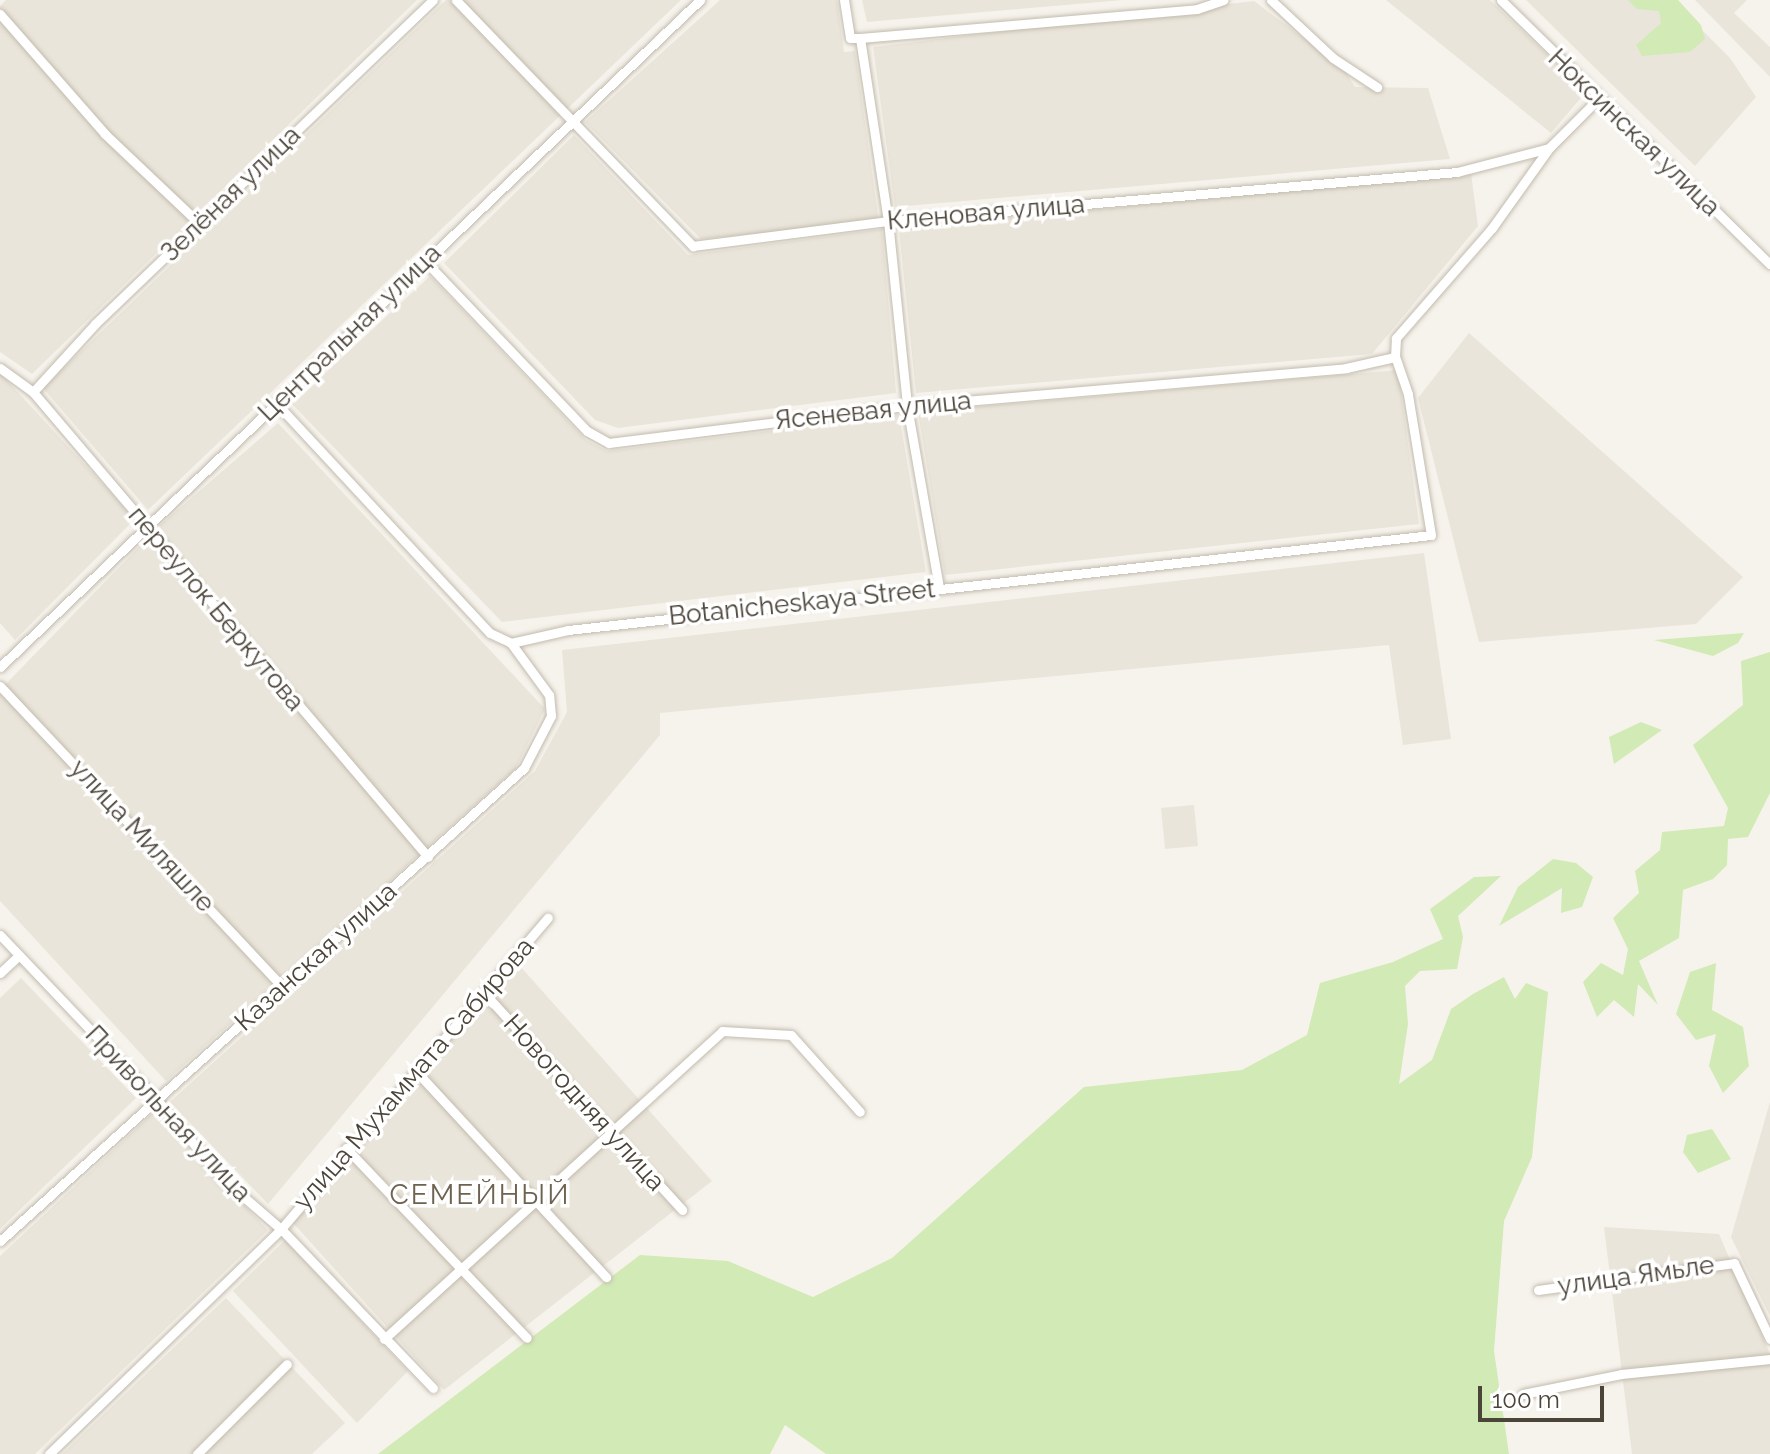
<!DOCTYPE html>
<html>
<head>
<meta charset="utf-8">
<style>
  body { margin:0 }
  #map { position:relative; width:1770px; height:1454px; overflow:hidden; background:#f6f3ec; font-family:Raleway,sans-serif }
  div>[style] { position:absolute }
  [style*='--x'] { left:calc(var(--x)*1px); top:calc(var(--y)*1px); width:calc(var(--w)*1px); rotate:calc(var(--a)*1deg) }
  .residential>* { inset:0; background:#eae5da }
  .green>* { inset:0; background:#d2eab5 }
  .roads { filter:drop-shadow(0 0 2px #c2bbae) drop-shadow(0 0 2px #c2bbae) }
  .minor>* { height:9px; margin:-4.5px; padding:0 4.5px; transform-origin:4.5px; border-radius:4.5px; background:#fff }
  span { translate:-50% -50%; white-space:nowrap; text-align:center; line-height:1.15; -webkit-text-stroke:7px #fff; paint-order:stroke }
  .street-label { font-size:26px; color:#4b4439 }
  .neighbourhood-label { font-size:28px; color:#6e6250; letter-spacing:2px }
  .scale { position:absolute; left:1478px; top:1386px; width:126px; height:36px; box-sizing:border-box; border:4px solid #4b4439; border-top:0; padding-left:10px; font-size:24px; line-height:28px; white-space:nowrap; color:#4b4439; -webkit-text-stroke:6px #fff; paint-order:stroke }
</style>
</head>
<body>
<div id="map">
  <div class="residential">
    <div style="clip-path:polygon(6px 0,417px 0,32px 374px,0 352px,0 6px)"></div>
    <div style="clip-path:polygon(446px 0,681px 0,148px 510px,43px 388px)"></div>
    <div style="clip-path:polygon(720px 0,837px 0,844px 52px,855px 51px,879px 222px,701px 239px,585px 122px)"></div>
    <div style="clip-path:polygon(862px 0,1123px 0,867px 22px)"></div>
    <div style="clip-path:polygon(1386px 0,1490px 0,1586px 92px,1551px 133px)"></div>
    <div style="clip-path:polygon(1526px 0,1672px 0,1730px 58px,1756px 97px,1695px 166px)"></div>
    <div style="clip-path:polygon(1695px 0,1747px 0,1734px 13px,1770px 47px,1770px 77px)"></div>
    <div style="clip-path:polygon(1254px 1px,1343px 68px,1355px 87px,1428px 88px,1450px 159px,895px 207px,873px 47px)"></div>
    <div style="clip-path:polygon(574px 135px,688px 255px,882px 229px,896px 393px,618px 428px,595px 420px,444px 263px)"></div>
    <div style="clip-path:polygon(1471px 173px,1478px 226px,1372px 354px,916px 393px,899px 229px)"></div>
    <div style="clip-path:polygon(430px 276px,586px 440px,607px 451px,899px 415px,926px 572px,502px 622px,292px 404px)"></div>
    <div style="clip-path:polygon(1469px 333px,1743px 577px,1696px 624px,1479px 642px,1418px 398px)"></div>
    <div style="clip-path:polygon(1398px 370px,1419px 524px,945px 575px,918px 412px)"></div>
    <div style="clip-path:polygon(0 373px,135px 519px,15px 640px,0 623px)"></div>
    <div style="clip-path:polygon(278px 423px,545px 709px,516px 768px,166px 1081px,0 901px,0 690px,159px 526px)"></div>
    <div style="clip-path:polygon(1424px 553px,1451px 739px,1403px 745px,1389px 645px,660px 713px,660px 735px,268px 1204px,170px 1102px,535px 771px,567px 712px,562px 650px)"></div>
    <div style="clip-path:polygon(1194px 805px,1198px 846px,1165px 849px,1161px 808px)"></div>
    <div style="clip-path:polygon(511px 956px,712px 1181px,444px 1390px,293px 1223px)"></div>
    <div style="clip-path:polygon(21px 978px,136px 1098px,0 1229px,0 998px)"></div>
    <div style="clip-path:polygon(1770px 1102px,1770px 1316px,1731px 1237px)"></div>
    <div style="clip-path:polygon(154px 1112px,268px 1230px,35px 1454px,0 1454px,0 1256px)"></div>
    <div style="clip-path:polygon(1604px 1227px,1719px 1234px,1770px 1354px,1770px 1454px,1632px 1454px)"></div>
    <div style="clip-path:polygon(285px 1240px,408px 1371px,357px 1423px,233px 1291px)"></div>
    <div style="clip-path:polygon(226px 1298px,345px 1423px,312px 1454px,62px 1454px)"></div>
  </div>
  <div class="green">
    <div style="clip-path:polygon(1628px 0,1678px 0,1701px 25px,1705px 39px,1690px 52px,1642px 56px,1636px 45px,1661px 23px,1659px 11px,1637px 9px)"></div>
    <div style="clip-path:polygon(1744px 633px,1738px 643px,1713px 656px,1654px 640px)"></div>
    <div style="clip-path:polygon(1770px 652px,1770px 793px,1748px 837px,1728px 839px,1727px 865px,1713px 879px,1683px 890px,1679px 938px,1639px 961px,1658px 1005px,1638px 984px,1634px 1017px,1614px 1000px,1597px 1017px,1583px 982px,1601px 963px,1623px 975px,1628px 949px,1613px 918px,1639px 893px,1635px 871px,1660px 850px,1662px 832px,1724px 826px,1728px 808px,1693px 745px,1743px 705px,1741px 661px)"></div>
    <div style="clip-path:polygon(1641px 722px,1662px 730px,1614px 764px,1609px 737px)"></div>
    <div style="clip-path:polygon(1553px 859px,1576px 863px,1593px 877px,1582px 907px,1561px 913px,1562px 888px,1499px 926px,1518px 887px)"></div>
    <div style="clip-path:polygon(1501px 876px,1458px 916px,1463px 937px,1457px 969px,1420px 971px,1405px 986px,1408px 1024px,1399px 1084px,1432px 1060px,1451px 1009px,1473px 994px,1504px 977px,1515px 999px,1526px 983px,1548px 992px,1532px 1157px,1504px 1221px,1494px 1351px,1509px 1454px,826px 1454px,785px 1425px,770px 1454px,378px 1454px,640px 1255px,728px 1261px,813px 1297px,892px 1258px,1084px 1087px,1242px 1070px,1307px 1035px,1320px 983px,1393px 962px,1443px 939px,1430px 909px,1474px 877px)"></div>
    <div style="clip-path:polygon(1716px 963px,1712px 1010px,1743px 1027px,1749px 1066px,1723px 1093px,1709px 1066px,1716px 1034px,1696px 1040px,1676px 1014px,1690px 972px)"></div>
    <div style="clip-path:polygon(1712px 1129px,1731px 1159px,1698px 1173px,1683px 1152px,1687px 1135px)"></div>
  </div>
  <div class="roads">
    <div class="minor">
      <div style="--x:456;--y:0;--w:342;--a:46.1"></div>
      <div style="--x:693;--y:246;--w:197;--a:-7.3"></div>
      <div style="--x:888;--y:221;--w:571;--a:-4.92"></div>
      <div style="--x:1457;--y:172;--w:95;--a:-14.6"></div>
      <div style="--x:1549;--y:148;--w:68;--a:-45"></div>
      <div style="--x:844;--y:0;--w:38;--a:81"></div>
      <div style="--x:850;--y:38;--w:10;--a:0"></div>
      <div style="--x:860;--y:38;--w:185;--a:81.3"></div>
      <div style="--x:888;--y:221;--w:186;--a:84.1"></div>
      <div style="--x:907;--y:406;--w:185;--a:80"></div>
      <div style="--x:1271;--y:0;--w:85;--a:43.1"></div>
      <div style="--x:1333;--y:58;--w:53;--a:33.4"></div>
      <div style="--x:1501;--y:0;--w:377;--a:44.5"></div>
      <div style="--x:0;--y:14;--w:159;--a:48.8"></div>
      <div style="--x:105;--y:134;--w:131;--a:43.5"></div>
      <div style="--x:860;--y:38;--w:338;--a:-4.9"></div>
      <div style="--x:1197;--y:9;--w:28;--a:-19"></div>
      <div style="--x:425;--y:261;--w:235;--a:46.4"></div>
      <div style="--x:587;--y:431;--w:25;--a:29"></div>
      <div style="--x:609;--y:443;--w:300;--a:-7.1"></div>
      <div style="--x:907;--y:406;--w:441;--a:-4.9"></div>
      <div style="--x:1346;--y:368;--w:50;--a:-12.7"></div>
      <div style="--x:0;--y:368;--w:41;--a:36"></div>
      <div style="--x:33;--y:392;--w:610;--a:49.65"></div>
      <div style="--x:33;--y:392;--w:92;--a:-47.6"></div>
      <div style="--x:95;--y:324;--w:468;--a:-43.8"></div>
      <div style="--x:276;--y:403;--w:314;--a:47.1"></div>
      <div style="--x:490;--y:633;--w:23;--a:25"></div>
      <div style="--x:511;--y:643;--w:58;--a:-12.8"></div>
      <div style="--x:568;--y:630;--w:868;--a:-6.28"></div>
      <div style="--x:1431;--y:535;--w:143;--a:-99.3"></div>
      <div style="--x:1408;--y:394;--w:39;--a:-109"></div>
      <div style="--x:1395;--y:357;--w:19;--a:-87"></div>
      <div style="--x:1396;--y:338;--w:146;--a:-48.9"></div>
      <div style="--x:1492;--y:228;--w:98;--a:-54.5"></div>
      <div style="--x:0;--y:667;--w:967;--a:-43.62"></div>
      <div style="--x:0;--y:686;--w:413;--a:46.8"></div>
      <div style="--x:0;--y:935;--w:229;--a:46.4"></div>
      <div style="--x:158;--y:1101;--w:102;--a:50.2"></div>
      <div style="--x:223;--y:1179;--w:77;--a:40.8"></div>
      <div style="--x:281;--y:1229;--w:323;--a:135.9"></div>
      <div style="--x:0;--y:973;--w:26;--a:-43"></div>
      <div style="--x:486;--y:995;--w:291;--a:47.6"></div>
      <div style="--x:415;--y:1070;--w:282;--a:47.3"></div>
      <div style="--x:346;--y:1148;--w:262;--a:46.4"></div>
      <div style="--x:0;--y:1241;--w:706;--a:-42.07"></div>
      <div style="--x:524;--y:768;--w:59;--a:-62.6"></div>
      <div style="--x:551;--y:716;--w:21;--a:-95"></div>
      <div style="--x:549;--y:695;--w:64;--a:-126.2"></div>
      <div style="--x:1538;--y:1290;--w:198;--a:-7.8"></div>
      <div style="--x:1734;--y:1263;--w:84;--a:64.7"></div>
      <div style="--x:384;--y:1339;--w:457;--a:-42.3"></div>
      <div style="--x:722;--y:1031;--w:69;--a:3.3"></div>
      <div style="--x:791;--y:1035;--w:103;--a:48.1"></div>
      <div style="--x:433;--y:1388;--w:220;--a:-133.7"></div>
      <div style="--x:281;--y:1229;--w:410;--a:-49.4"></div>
      <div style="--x:1523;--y:1394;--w:100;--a:-11.5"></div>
      <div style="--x:1621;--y:1374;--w:150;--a:-5.7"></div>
      <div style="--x:197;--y:1454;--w:127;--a:-45"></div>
    </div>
  </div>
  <div class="street-label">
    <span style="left:1634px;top:133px;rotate:44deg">Ноксинская улица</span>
    <span style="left:231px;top:194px;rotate:-44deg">Зелёная улица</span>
    <span style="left:986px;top:213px;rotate:-5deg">Кленовая улица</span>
    <span style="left:350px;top:333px;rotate:-44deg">Центральная улица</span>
    <span style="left:873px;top:411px;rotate:-6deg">Ясеневая улица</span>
    <span style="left:802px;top:603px;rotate:-6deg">Botanicheskaya Street</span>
    <span style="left:216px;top:609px;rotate:50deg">переулок Беркутова</span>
    <span style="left:142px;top:836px;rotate:47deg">улица Миляшле</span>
    <span style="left:316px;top:957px;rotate:-42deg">Казанская улица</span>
    <span style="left:414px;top:1074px;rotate:-49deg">улица Мухаммата Сабирова</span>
    <span style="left:584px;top:1103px;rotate:48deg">Новогодняя улица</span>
    <span style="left:168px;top:1114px;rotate:47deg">Привольная улица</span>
    <span style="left:1636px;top:1276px;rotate:-8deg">улица Ямьле</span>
  </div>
  <div class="neighbourhood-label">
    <span style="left:480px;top:1195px">СЕМЕЙНЫЙ</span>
  </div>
  <div class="scale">100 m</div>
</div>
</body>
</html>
